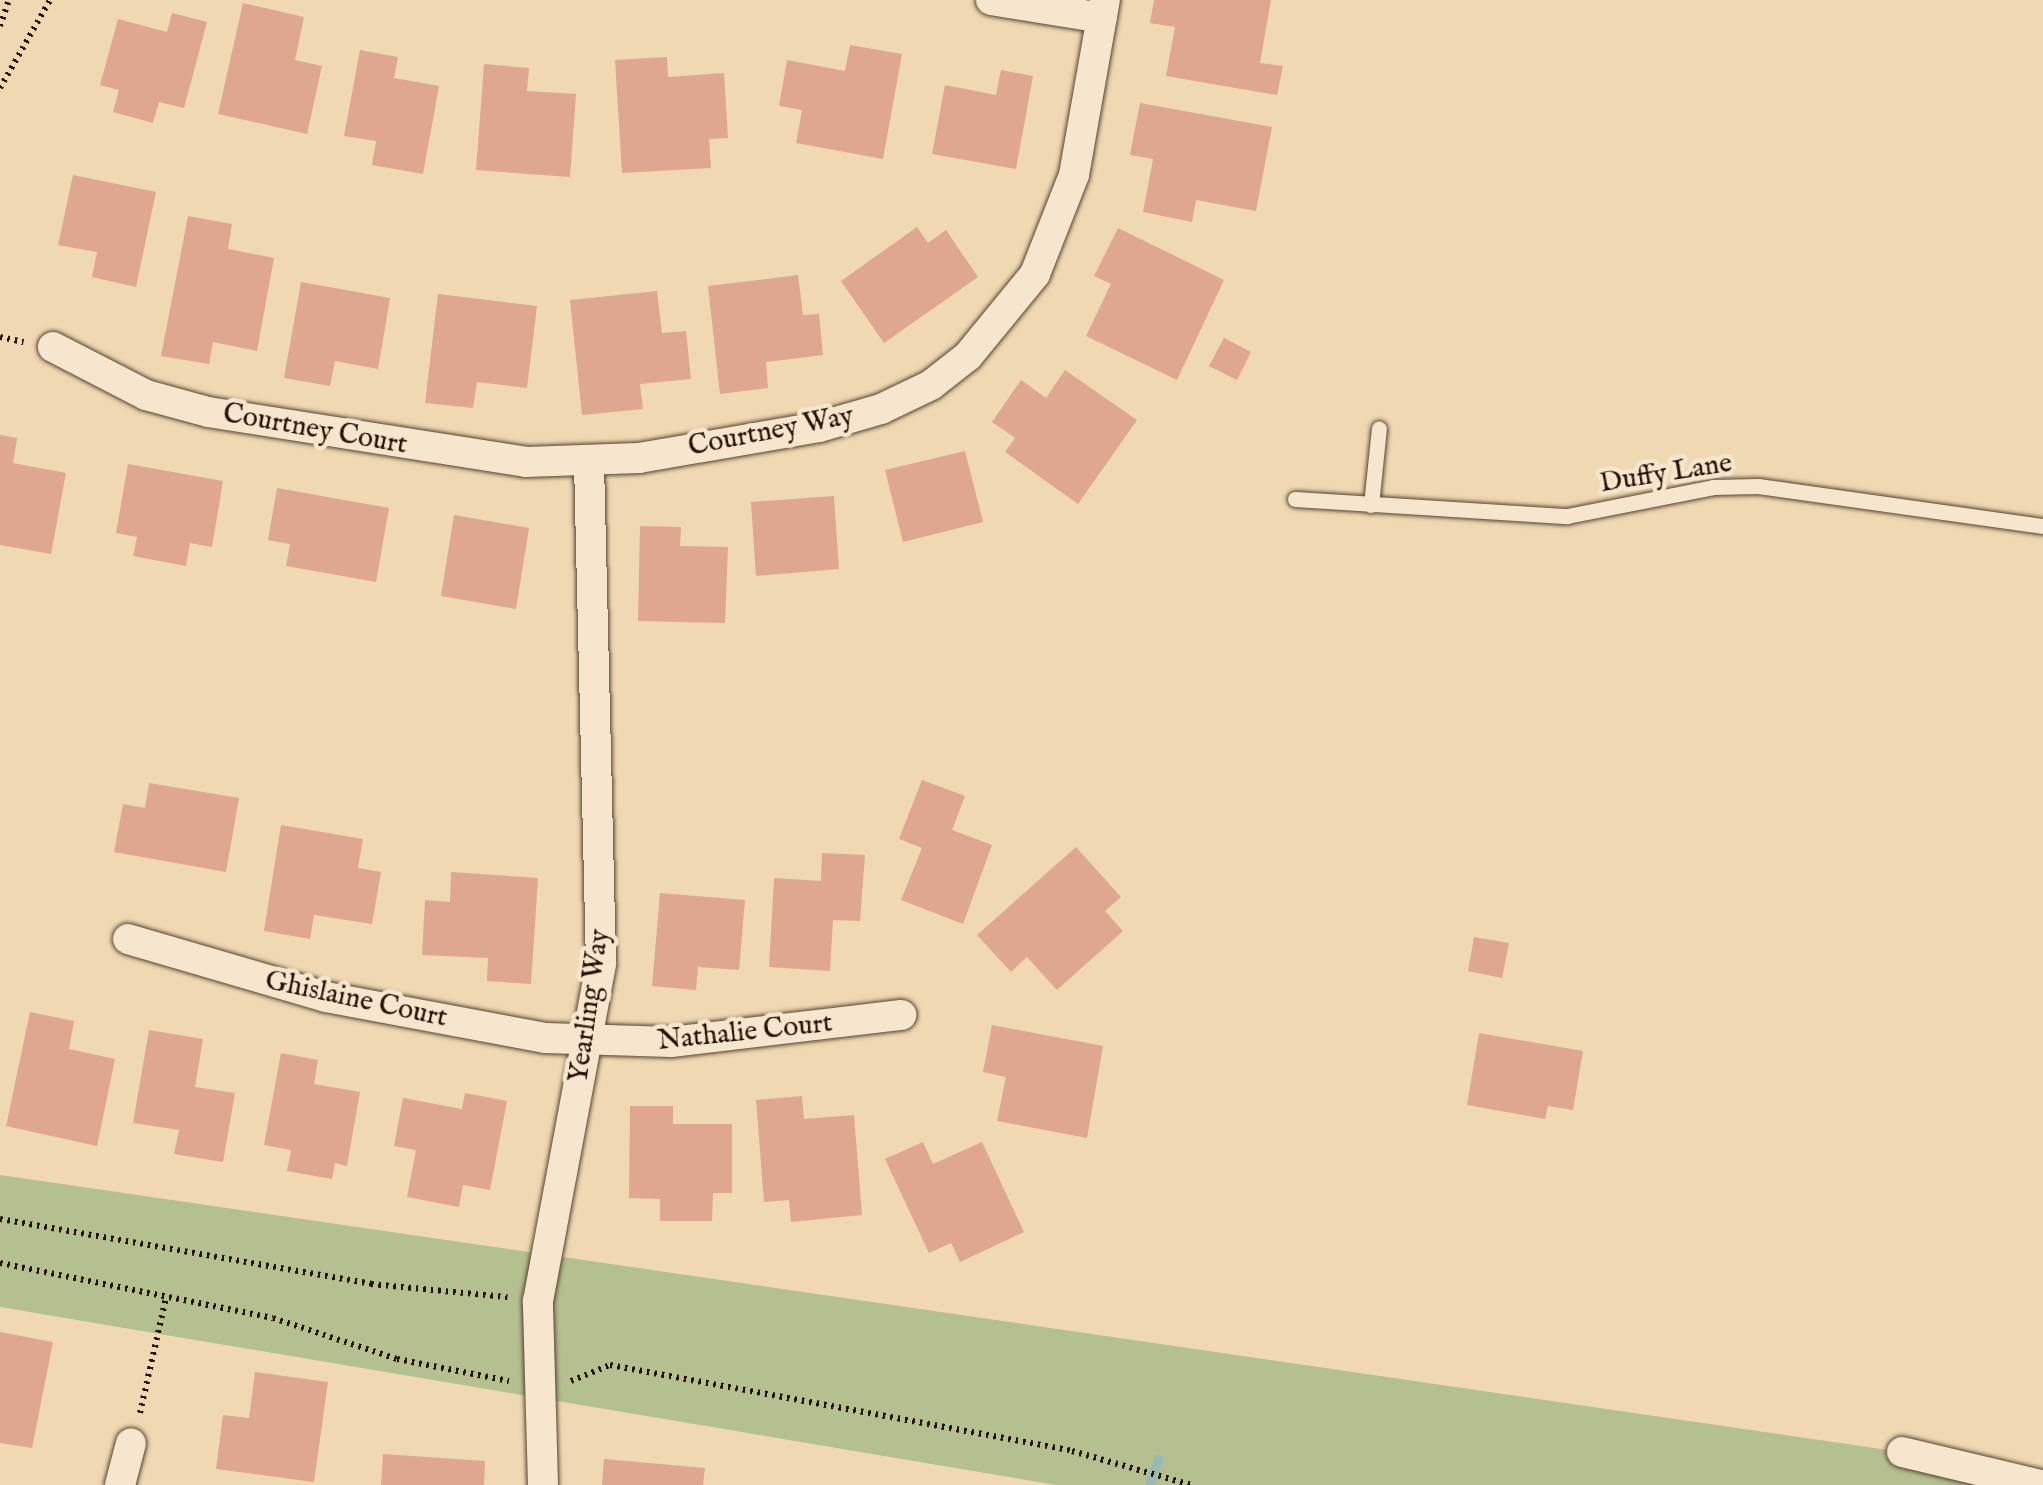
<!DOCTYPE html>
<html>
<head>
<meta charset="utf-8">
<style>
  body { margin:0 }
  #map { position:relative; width:2043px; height:1485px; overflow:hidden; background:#efd8b2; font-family:"IM FELL English",serif }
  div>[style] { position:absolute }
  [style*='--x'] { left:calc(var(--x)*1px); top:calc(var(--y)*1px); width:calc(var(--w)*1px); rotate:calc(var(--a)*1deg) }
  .green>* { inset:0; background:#b4c090 }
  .stream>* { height:10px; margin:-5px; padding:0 5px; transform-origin:5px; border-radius:5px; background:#9bb9b3 }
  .building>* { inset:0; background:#dfa790 }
  .path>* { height:6px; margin-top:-3px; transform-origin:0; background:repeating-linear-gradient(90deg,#261104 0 2.5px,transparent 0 7.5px) }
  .roads { filter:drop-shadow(0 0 2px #584330) drop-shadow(0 0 2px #584330) }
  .service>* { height:15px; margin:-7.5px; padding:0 7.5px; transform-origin:7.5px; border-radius:7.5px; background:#f5e6cd }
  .minor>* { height:30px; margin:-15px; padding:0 15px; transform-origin:15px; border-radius:15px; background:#f5e6cd }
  span { translate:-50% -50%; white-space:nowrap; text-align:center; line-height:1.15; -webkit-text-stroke:9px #f5e6cd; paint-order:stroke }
  .street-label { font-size:28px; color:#261104 }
</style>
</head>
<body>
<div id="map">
  <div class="green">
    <div style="clip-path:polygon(0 1175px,1902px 1452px,2041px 1485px,1056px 1485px,0 1307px)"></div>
  </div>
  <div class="stream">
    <div style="--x:1151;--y:1481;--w:23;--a:-70"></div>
  </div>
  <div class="building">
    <div style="clip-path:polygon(1154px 0,1271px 0,1260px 63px,1283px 66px,1277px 95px,1166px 76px,1175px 27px,1150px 23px)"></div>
    <div style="clip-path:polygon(243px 3px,304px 17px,295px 60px,322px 66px,307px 134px,218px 114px)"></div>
    <div style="clip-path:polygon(172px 13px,207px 22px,184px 108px,159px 102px,153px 123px,113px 112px,119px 90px,100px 85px,118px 19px,167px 32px)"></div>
    <div style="clip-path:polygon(850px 45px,902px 54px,883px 159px,796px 143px,802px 110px,779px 106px,787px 60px,845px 71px)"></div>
    <div style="clip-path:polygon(360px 50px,398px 57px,394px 78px,439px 86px,423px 174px,372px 165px,376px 141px,344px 136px)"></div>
    <div style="clip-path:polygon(667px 57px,668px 77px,724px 73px,728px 138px,709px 139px,711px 168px,622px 173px,615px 60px)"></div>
    <div style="clip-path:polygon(484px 64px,529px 68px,527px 91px,576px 94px,570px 177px,476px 170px)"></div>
    <div style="clip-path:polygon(1001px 70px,1033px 76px,1016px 169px,932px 154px,945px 85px,996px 95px)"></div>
    <div style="clip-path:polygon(1140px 103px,1272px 127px,1256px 211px,1196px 200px,1192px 222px,1143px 212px,1153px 159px,1130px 155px)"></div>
    <div style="clip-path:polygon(73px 175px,156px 192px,136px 287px,92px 277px,97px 252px,58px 245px)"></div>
    <div style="clip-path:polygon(188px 216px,232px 224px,228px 249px,274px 258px,257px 351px,213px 342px,209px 364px,161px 356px)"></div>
    <div style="clip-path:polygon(917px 227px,928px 243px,946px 230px,978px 277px,884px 343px,841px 281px)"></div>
    <div style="clip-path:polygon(1118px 228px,1224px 280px,1177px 380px,1086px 336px,1111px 284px,1094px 276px)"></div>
    <div style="clip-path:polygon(798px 275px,803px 315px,819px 314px,823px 355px,766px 362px,768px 388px,720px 394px,708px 286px)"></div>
    <div style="clip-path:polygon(301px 282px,390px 298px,378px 369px,335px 361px,330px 386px,284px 378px)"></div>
    <div style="clip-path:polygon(657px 291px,662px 333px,686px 331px,691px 379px,640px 384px,643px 409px,582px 415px,570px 300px)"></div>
    <div style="clip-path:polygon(438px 294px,537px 306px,527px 388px,477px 382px,473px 408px,425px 403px)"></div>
    <div style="clip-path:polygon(1224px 338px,1251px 352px,1237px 380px,1209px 366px)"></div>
    <div style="clip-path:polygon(1065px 370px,1137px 420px,1078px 504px,1005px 452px,1015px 438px,992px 422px,1021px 380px,1046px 398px)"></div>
    <div style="clip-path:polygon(0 435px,17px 438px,13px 463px,66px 473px,51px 554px,0 545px)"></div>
    <div style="clip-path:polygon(965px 451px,983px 522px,903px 542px,885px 470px)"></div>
    <div style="clip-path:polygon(128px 464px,223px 481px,212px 547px,190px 543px,186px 566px,133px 556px,137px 537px,116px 533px)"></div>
    <div style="clip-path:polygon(277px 488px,389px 508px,376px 582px,286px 566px,290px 544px,268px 540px)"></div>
    <div style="clip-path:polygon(834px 496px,839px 569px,756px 576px,751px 502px)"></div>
    <div style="clip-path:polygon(454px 515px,529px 528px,516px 609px,441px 596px)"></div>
    <div style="clip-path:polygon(640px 526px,681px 527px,680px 546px,728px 547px,725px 623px,638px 621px)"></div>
    <div style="clip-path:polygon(922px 780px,965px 796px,952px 830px,992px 845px,963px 924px,901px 900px,922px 848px,899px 839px)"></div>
    <div style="clip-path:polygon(149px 783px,239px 798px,226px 872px,114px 852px,123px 804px,145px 808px)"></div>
    <div style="clip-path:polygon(281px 825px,363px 839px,358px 868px,381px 872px,372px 924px,314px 915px,310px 939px,264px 931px)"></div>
    <div style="clip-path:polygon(1076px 847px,1121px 897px,1105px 911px,1123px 931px,1057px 990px,1027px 957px,1011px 972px,977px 935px)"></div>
    <div style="clip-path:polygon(822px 853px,865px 855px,860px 921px,833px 920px,830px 971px,769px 967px,774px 878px,821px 881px)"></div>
    <div style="clip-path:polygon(451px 872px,538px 878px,531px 984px,487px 981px,488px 958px,422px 955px,425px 900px,450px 902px)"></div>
    <div style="clip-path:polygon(660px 893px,745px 900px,739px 970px,698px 967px,696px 990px,652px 986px)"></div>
    <div style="clip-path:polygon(1474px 937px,1509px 943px,1502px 978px,1468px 971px)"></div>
    <div style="clip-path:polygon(30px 1012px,74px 1021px,69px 1049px,115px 1059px,97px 1146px,6px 1126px)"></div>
    <div style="clip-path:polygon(992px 1025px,1103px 1046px,1087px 1138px,997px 1121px,1006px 1077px,983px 1072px)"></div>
    <div style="clip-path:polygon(149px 1030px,203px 1039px,195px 1087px,235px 1093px,223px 1162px,174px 1154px,179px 1130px,133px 1123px)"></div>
    <div style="clip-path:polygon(1479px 1033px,1583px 1051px,1573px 1110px,1548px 1106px,1545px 1119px,1467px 1105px)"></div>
    <div style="clip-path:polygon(281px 1053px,318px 1060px,314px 1084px,360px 1092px,347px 1166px,335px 1163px,332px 1179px,287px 1171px,291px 1150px,264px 1145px)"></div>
    <div style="clip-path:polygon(465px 1093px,507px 1101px,490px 1190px,463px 1185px,459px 1207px,407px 1197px,416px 1150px,394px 1146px,403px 1098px,462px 1109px)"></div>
    <div style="clip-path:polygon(802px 1096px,804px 1119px,854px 1115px,862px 1215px,791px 1222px,789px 1200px,764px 1202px,756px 1100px)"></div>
    <div style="clip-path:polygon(630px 1106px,673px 1106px,673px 1124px,732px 1124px,732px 1193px,713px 1193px,712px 1221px,660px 1221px,660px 1199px,629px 1198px)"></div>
    <div style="clip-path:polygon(923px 1142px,933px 1164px,982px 1142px,1024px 1232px,960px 1262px,951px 1243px,929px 1253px,885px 1159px)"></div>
    <div style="clip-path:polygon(0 1332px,53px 1342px,32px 1448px,0 1443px)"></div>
    <div style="clip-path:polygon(255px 1372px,328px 1382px,314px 1482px,216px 1469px,223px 1415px,249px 1418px)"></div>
    <div style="clip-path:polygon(383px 1454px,485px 1461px,484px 1485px,381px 1485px)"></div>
    <div style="clip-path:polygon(604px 1459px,705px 1468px,703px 1485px,602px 1485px)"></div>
  </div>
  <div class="path">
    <div style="--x:0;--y:26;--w:28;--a:-71"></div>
    <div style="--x:0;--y:88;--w:101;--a:-60.4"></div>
    <div style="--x:0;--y:337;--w:24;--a:12"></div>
    <div style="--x:0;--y:1219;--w:377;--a:9.9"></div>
    <div style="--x:371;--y:1284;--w:137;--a:5.5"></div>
    <div style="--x:0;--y:1263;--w:278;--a:11.4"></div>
    <div style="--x:273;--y:1318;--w:131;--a:18.3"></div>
    <div style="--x:397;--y:1359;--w:114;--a:11.1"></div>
    <div style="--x:571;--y:1381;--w:42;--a:-22.3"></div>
    <div style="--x:610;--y:1365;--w:470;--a:10.5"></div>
    <div style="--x:1072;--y:1451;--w:124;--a:15.9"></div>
    <div style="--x:140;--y:1413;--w:118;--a:-77.3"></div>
  </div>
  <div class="roads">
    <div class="service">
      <div style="--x:1295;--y:499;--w:273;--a:3.6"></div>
      <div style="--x:1567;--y:516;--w:149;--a:-11.2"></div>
      <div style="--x:1713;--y:487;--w:45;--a:-1.3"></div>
      <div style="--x:1758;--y:486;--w:288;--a:8"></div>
      <div style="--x:1371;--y:505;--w:77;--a:-84.1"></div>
    </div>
    <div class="minor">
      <div style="--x:991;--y:0;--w:112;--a:9.2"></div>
      <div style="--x:53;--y:347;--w:105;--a:27.3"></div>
      <div style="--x:146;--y:395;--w:64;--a:15.3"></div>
      <div style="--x:208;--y:412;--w:322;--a:8.9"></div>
      <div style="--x:526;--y:462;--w:113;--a:-2"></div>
      <div style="--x:639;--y:458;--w:183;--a:-9.8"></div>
      <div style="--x:819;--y:427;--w:65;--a:-16.2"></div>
      <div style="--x:881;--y:409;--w:55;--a:-25.6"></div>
      <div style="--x:931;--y:385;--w:47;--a:-38.1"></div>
      <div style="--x:968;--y:356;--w:106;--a:-50.7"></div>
      <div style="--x:1035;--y:274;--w:106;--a:-68.5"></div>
      <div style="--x:1074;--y:175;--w:178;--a:-80"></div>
      <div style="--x:128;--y:939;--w:206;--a:16.3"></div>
      <div style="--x:326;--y:997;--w:223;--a:10.6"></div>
      <div style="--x:545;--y:1038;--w:126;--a:1.8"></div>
      <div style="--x:671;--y:1042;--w:232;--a:-6.7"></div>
      <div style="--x:1902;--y:1452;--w:143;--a:13.4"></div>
      <div style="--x:120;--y:1485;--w:43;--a:-75.3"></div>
      <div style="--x:543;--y:1485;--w:184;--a:-91.6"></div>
      <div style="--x:538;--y:1301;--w:343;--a:-79.4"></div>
      <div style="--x:601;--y:964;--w:501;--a:-91.37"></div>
    </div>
  </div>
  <div class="street-label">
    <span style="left:315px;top:430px;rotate:10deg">Courtney Court</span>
    <span style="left:771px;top:432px;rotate:-11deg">Courtney Way</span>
    <span style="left:1666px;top:474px;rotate:-9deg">Duffy Lane</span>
    <span style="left:356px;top:1000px;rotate:12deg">Ghislaine Court</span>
    <span style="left:590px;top:1006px;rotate:-82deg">Yearling Way</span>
    <span style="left:745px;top:1033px;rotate:-6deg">Nathalie Court</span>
  </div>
</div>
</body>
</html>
